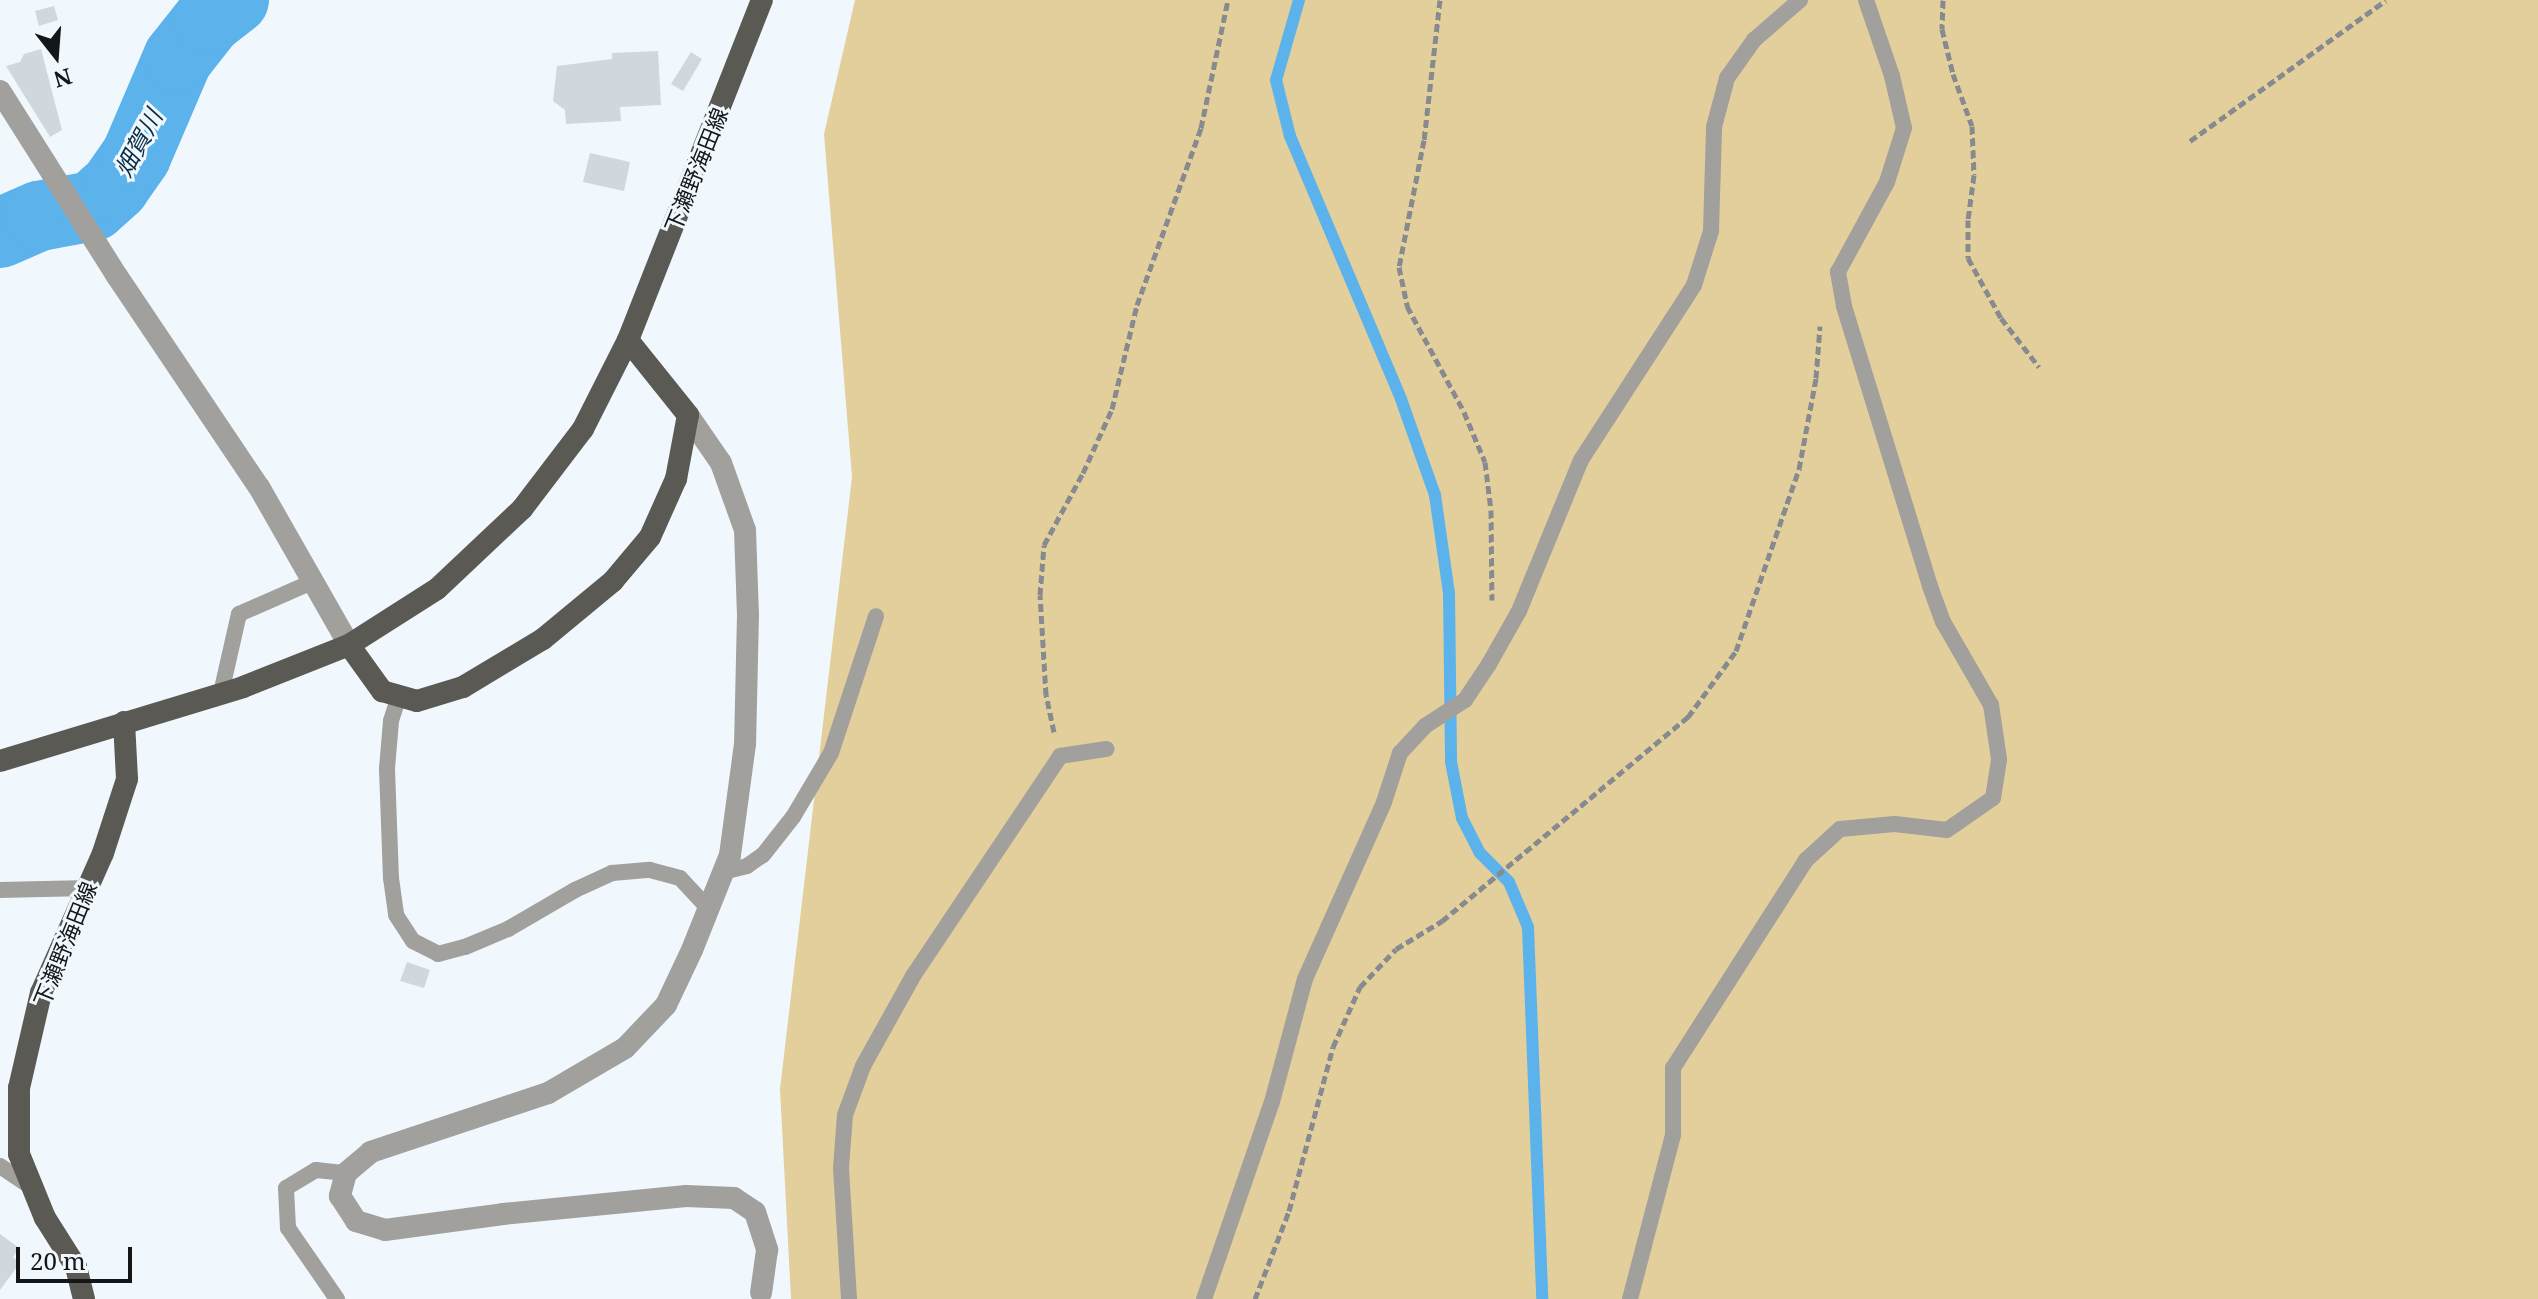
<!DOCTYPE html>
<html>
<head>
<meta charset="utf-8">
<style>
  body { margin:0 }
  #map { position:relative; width:2538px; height:1299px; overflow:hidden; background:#f1f8fd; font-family:"Noto Serif","Noto Sans JP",serif }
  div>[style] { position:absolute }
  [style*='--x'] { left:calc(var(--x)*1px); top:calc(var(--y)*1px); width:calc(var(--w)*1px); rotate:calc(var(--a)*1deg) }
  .green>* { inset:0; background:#e2cf9b }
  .stream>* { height:12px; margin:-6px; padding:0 6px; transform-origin:6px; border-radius:6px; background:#5cb2eb }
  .river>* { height:70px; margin:-35px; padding:0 35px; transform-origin:35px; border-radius:35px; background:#5cb2eb }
  .building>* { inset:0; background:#d1d8dd }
  .path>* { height:5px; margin-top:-2.5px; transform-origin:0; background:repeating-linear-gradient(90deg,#878b8f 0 8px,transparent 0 12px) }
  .service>* { height:16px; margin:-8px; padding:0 8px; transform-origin:8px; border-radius:8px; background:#a1a09c }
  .minor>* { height:22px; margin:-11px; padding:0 11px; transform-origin:11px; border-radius:11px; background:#a1a09c }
  .primary>* { height:22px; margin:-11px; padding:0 11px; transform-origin:11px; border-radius:11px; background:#5b5954 }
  span { translate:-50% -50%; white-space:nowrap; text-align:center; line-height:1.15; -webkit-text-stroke:6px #f1f8fd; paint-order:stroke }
  .street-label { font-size:22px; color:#141618 }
  .water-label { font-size:24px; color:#072e45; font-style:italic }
  .north { position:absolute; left:16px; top:16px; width:80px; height:80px; -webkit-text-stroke:6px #f1f8fd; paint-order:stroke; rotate:163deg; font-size:22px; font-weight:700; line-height:32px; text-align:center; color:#141618 }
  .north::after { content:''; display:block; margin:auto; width:28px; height:36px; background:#141618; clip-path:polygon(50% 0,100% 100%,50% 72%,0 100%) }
  .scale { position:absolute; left:16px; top:1247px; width:116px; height:36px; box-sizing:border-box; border:4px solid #141618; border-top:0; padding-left:10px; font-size:24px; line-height:28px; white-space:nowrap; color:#141618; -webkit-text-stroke:6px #f1f8fd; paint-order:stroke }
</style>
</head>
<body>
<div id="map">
  <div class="green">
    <div style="clip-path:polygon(855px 0,2538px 0,2538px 1299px,791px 1299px,780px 1089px,852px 477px,824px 134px)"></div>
  </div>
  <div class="stream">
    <div style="--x:1299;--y:0;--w:83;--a:106"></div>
    <div style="--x:1276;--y:80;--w:58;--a:76"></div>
    <div style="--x:1290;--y:136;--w:285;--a:67.1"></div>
    <div style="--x:1401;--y:399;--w:102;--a:70.5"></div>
    <div style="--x:1435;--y:495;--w:99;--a:81.9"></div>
    <div style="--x:1449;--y:593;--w:169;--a:89.3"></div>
    <div style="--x:1451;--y:762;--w:57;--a:78.9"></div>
    <div style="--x:1462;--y:818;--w:39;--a:63"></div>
    <div style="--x:1480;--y:853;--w:41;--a:45"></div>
    <div style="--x:1509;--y:882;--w:49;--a:67.1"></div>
    <div style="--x:1528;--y:927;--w:372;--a:87.8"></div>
  </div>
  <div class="river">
    <div style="--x:0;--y:233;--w:43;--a:-23.6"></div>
    <div style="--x:39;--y:216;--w:55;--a:-10.5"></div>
    <div style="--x:93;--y:206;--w:30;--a:-42"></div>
    <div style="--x:115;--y:186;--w:37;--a:-55"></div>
    <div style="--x:136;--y:156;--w:107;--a:-66.8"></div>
    <div style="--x:178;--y:58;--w:48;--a:-51.7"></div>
    <div style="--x:208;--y:20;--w:33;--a:-38"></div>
  </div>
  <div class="building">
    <div style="clip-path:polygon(54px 6px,58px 20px,39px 26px,35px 11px)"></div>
    <div style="clip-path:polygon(41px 49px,62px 130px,50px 137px,6px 66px,20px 62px,24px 54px)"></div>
    <div style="clip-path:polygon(658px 51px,661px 105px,620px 107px,621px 121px,566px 124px,565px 110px,553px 101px,557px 66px,612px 59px,612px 53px)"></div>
    <div style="clip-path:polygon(691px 52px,702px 59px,683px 91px,671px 84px)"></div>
    <div style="clip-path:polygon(590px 153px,630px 162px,624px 191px,583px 182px)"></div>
    <div style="clip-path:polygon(407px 962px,430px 970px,424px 988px,400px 981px)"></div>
    <div style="clip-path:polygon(0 1234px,19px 1248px,13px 1257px,20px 1263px,0 1290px)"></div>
  </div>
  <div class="path">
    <div style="--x:1440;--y:0;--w:141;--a:96.5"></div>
    <div style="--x:1424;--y:140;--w:129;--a:101.1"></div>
    <div style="--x:1399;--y:267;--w:40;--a:78"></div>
    <div style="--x:1407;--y:306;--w:120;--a:61.7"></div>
    <div style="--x:1464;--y:412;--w:54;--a:67.2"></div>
    <div style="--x:1485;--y:462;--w:48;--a:82.9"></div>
    <div style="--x:1491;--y:510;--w:90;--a:89.4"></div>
    <div style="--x:1943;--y:0;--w:29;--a:92"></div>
    <div style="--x:1942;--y:29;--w:46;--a:76.3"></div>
    <div style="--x:1953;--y:74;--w:55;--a:69.9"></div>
    <div style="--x:1972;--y:126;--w:49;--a:87.7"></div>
    <div style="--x:1974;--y:175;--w:45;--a:97.6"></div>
    <div style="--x:1968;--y:220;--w:38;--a:90"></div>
    <div style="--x:1968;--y:258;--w:68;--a:61.2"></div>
    <div style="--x:2001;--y:318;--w:62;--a:52.2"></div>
    <div style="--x:2190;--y:141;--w:241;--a:-35.7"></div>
    <div style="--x:1054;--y:732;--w:38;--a:-102"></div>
    <div style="--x:1046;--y:695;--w:100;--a:-93.4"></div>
    <div style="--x:1040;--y:595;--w:50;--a:-85.4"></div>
    <div style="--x:1044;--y:545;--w:82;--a:-61.6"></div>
    <div style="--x:1083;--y:473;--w:70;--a:-65.6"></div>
    <div style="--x:1112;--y:409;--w:107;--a:-76.5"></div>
    <div style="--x:1137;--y:305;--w:188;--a:-70.1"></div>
    <div style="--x:1201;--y:128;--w:131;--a:-78.1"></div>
    <div style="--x:1255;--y:1299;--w:94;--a:-68.9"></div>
    <div style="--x:1289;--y:1211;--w:170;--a:-75"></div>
    <div style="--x:1333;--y:1047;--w:66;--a:-65.8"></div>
    <div style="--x:1360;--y:987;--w:52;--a:-46.5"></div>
    <div style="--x:1396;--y:949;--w:54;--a:-31.3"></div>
    <div style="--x:1442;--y:921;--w:320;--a:-39.7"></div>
    <div style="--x:1688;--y:717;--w:82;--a:-54"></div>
    <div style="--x:1736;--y:651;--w:193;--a:-70.9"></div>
    <div style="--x:1799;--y:469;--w:93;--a:-79.4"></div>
    <div style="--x:1816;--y:378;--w:52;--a:-85.6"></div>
  </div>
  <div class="service">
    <div style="--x:221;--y:693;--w:81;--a:-77.2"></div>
    <div style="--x:239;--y:614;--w:80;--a:-23.7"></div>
    <div style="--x:399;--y:696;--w:26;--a:108"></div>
    <div style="--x:391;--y:721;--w:48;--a:94.8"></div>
    <div style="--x:387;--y:769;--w:109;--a:87.9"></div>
    <div style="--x:391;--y:878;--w:37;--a:82"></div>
    <div style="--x:396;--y:915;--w:31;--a:57"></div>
    <div style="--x:413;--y:941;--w:28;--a:27"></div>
    <div style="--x:438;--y:954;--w:28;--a:-15"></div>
    <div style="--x:465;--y:947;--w:47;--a:-22.7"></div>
    <div style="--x:508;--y:929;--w:78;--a:-30.2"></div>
    <div style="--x:575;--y:890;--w:41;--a:-24.7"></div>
    <div style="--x:612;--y:873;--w:38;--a:-5"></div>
    <div style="--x:650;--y:870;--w:31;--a:15"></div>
    <div style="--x:680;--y:878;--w:42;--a:46.9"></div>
    <div style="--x:723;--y:872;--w:25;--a:-14"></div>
    <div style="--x:747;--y:866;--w:19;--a:-35"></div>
    <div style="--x:763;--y:855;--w:48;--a:-51.7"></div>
    <div style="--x:793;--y:817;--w:74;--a:-59.3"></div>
    <div style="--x:831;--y:753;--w:144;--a:-71.8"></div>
    <div style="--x:0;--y:890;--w:88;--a:-1.3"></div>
    <div style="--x:0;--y:1166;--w:40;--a:34"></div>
    <div style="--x:337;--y:1299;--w:86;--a:-124.6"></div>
    <div style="--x:288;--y:1228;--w:40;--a:-92.9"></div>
    <div style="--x:286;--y:1188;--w:35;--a:-31"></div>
    <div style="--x:316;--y:1170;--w:30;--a:6"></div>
    <div style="--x:849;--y:1299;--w:131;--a:-93.5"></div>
    <div style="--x:841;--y:1168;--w:53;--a:-85.7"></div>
    <div style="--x:845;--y:1115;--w:52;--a:-69.8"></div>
    <div style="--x:863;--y:1066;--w:103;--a:-60.9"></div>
    <div style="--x:913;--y:976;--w:265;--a:-56.2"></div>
    <div style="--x:1060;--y:756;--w:47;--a:-8.7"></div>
    <div style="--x:1204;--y:1299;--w:208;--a:-71"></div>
    <div style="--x:1272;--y:1102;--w:127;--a:-75"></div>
    <div style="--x:1305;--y:979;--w:194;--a:-65.9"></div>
    <div style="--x:1384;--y:802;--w:52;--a:-71.9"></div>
    <div style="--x:1400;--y:753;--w:37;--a:-47"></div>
    <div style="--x:1425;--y:726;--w:48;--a:-33"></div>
    <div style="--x:1465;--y:700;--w:43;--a:-56.3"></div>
    <div style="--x:1489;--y:664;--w:61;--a:-60.5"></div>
    <div style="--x:1519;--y:611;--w:163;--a:-67.7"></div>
    <div style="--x:1581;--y:460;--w:208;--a:-57.1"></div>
    <div style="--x:1694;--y:285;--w:57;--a:-72.5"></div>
    <div style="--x:1711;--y:231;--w:104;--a:-88.3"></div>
    <div style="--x:1714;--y:127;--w:51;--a:-75.1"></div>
    <div style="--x:1727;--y:78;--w:47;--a:-54.6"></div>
    <div style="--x:1754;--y:40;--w:61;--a:-41"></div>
    <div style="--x:1630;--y:1299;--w:170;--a:-75.3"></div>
    <div style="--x:1673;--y:1135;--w:67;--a:-90"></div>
    <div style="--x:1673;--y:1068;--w:247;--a:-57.4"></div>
    <div style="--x:1806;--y:860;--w:46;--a:-42.4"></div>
    <div style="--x:1840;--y:829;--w:55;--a:-5.2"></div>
    <div style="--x:1895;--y:824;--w:52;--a:6.6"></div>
    <div style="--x:1947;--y:830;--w:56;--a:-34.8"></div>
    <div style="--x:1993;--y:798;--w:39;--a:-81"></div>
    <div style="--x:1999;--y:759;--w:55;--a:-98.4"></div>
    <div style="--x:1991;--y:705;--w:96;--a:-120"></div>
    <div style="--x:1943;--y:622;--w:38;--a:-110"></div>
    <div style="--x:1930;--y:586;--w:293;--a:-107.1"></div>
    <div style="--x:1844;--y:306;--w:35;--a:-100"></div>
    <div style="--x:1838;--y:272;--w:102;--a:-61.4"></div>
    <div style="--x:1887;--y:182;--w:57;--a:-72.5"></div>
    <div style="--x:1904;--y:128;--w:53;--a:-103"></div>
    <div style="--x:1892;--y:76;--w:80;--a:-108.9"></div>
  </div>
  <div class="minor">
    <div style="--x:0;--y:91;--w:219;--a:57.7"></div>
    <div style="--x:117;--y:276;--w:254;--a:56.1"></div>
    <div style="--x:259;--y:487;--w:182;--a:60.3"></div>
    <div style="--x:688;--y:415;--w:58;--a:55.5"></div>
    <div style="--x:721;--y:463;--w:71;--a:70.3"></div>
    <div style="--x:745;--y:530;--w:84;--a:88"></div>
    <div style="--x:748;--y:614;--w:130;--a:91.3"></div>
    <div style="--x:745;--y:744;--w:112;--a:97.7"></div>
    <div style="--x:730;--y:855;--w:102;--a:111.8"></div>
    <div style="--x:692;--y:950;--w:61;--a:115.3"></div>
    <div style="--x:666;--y:1005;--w:59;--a:133.6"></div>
    <div style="--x:625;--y:1048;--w:89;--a:149.7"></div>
    <div style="--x:548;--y:1093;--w:187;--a:161.6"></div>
    <div style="--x:371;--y:1152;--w:33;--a:140"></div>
    <div style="--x:346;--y:1173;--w:24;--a:105"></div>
    <div style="--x:340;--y:1196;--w:30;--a:57"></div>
    <div style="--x:356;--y:1221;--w:30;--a:17"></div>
    <div style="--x:385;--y:1230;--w:119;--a:-7.7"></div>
    <div style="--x:503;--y:1214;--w:184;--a:-5.6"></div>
    <div style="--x:686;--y:1196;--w:48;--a:2.4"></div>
    <div style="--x:734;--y:1198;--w:25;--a:34"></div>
    <div style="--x:755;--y:1212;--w:40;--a:72"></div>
    <div style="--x:767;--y:1250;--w:43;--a:97.9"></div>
  </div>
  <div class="primary">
    <div style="--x:349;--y:645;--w:57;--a:54.3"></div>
    <div style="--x:382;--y:691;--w:36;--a:16"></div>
    <div style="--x:417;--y:701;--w:48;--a:-16.9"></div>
    <div style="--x:463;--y:687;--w:93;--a:-31"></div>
    <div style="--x:543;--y:639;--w:91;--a:-39.6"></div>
    <div style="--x:613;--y:581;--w:57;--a:-49.9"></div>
    <div style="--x:650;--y:537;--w:64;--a:-65.9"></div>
    <div style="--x:676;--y:479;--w:65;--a:-79.4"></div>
    <div style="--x:688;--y:415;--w:96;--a:-128.7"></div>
    <div style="--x:0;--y:761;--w:254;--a:-16.9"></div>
    <div style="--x:243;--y:687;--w:114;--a:-21.6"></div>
    <div style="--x:349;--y:645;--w:104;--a:-32.5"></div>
    <div style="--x:437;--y:589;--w:117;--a:-43.3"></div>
    <div style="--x:522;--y:509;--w:101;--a:-52.7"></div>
    <div style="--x:583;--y:429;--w:100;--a:-63.2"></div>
    <div style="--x:628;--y:340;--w:365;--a:-68.5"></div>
    <div style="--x:84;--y:1299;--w:33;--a:-104"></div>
    <div style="--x:76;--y:1267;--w:58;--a:-122.3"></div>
    <div style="--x:45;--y:1218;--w:69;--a:-112.1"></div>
    <div style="--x:19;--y:1154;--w:66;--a:-90"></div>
    <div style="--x:19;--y:1088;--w:98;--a:-77"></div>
    <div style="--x:41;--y:993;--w:153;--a:-66.1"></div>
    <div style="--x:103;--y:853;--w:78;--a:-72"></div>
    <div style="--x:127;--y:779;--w:57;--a:-93"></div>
  </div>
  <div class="street-label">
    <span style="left:696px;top:170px;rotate:-68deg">下瀬野海田線</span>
    <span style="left:65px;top:944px;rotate:-68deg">下瀬野海田線</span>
  </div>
  <div class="water-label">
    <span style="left:138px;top:143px;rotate:-62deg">畑賀川</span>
  </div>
  <div class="north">N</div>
  <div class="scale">20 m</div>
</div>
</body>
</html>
